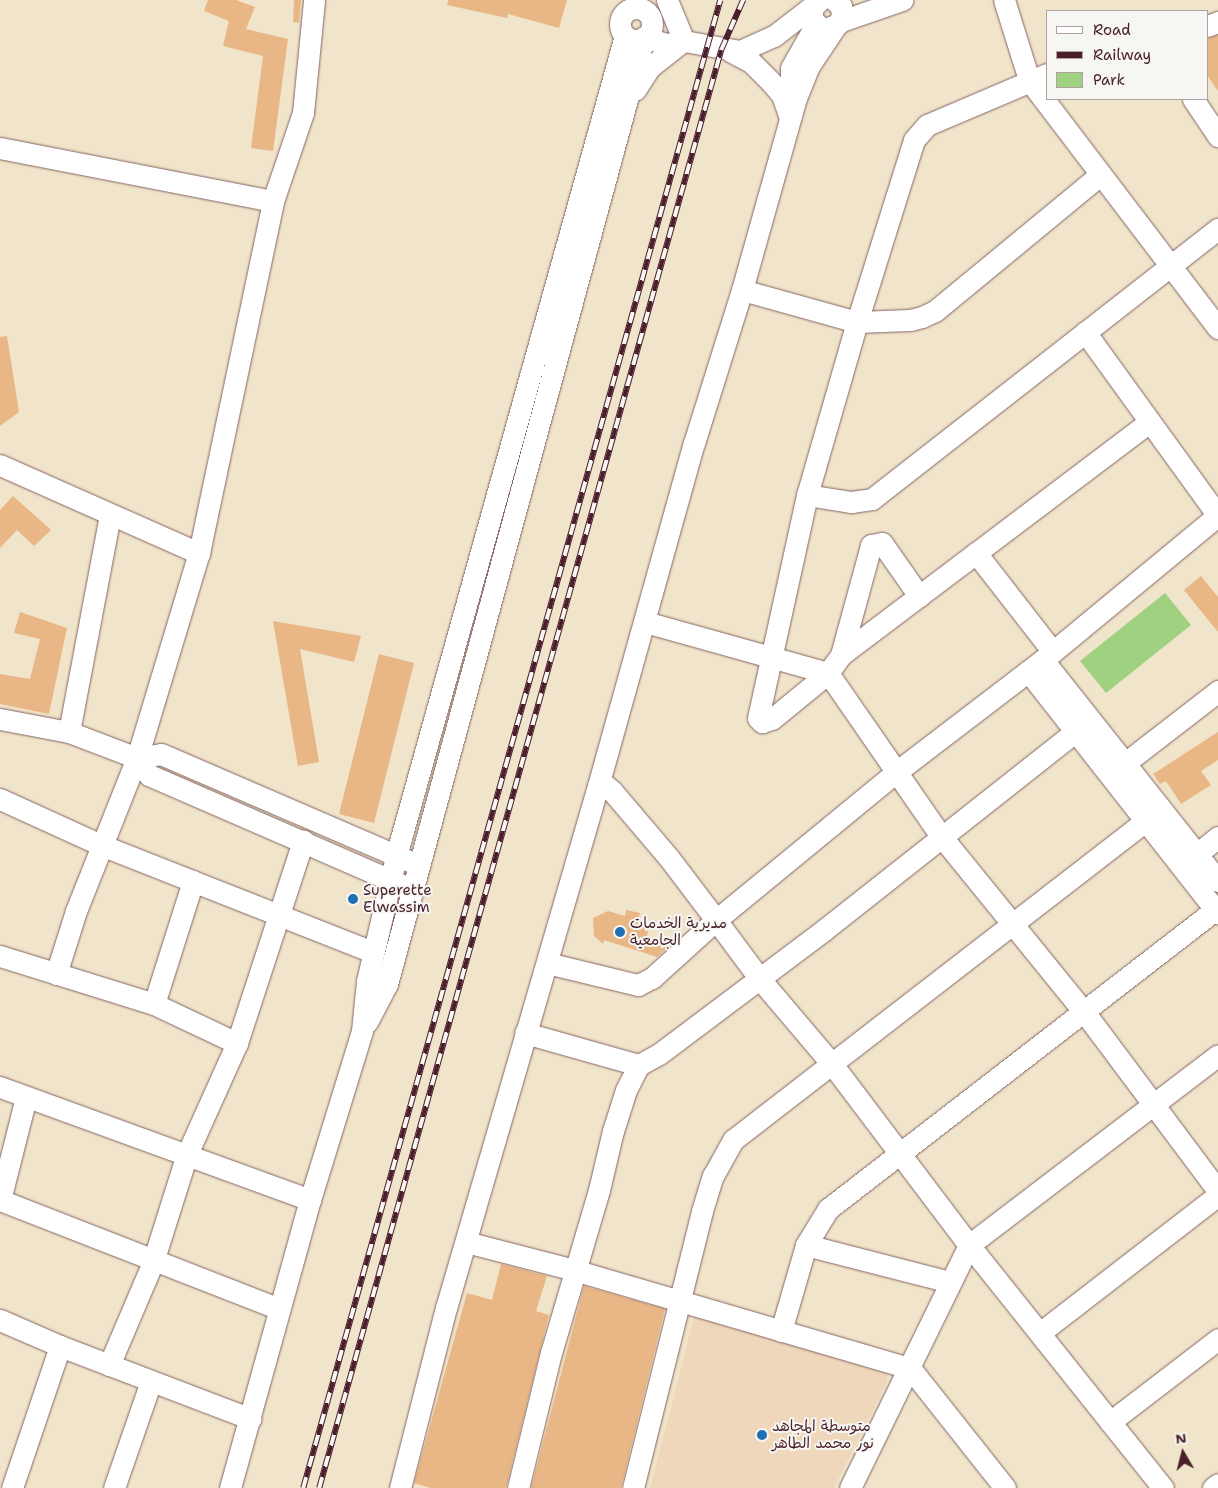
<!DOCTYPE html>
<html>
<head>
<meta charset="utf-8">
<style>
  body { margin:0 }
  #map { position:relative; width:1218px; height:1488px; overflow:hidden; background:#f0e4ca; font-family:"Shantell Sans","Playpen Sans Arabic",sans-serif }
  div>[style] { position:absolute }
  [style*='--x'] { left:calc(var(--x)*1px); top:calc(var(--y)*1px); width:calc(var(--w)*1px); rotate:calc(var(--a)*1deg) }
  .built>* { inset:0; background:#eed7bb }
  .green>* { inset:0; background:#a0d180 }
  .building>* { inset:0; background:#e9b686 }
  .roads { filter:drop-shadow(0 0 1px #846463) drop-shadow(0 0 1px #846463) }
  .minor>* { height:21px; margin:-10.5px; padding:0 10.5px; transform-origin:10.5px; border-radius:10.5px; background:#fff }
  .minor>.ring { margin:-10.5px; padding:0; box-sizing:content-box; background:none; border:21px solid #fff; border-radius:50% }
  .rail>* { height:5.5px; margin-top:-2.75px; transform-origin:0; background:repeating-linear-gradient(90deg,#f6f6f2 0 11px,#4a1f2b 0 22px); box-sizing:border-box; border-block:1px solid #4a1f2b }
  .dots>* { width:14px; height:14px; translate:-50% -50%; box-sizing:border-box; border:2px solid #f6f6f2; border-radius:50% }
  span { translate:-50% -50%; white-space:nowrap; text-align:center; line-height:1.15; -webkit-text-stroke:4px #f6f6f2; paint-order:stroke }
  .poi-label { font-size:15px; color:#4a1f2b }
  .left { translate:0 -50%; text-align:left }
  .legend { position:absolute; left:1046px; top:10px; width:162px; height:90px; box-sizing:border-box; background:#f6f6f2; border:1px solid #b1a0a2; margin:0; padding:6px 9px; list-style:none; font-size:15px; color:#4a1f2b }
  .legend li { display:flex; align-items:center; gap:10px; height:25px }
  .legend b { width:25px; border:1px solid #b1a0a2 }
  .north { position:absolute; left:1158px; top:1428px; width:50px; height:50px; -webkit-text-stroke:4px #f6f6f2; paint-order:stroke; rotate:352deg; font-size:14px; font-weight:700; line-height:20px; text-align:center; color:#4a1f2b }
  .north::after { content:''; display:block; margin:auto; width:18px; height:22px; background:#4a1f2b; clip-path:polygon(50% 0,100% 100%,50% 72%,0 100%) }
</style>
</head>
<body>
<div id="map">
  <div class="built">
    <div style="clip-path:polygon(695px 1314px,883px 1367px,887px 1373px,887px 1382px,834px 1488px,650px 1488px)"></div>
  </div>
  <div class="green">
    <div style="clip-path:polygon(1165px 593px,1191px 625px,1106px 693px,1080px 661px)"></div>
  </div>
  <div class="building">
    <div style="clip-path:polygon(208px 0,236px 0,255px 7px,246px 29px,288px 39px,273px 151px,251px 148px,263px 56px,223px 46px,229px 21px,204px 11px)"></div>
    <div style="clip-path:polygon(294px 0,301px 0,299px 23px,293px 22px)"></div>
    <div style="clip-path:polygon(448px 0,567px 0,559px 28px,508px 14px,507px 18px,447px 5px)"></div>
    <div style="clip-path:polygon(1218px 35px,1218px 91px,1207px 75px,1207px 38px)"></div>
    <div style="clip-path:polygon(7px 336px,19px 412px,0 426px,0 337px)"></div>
    <div style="clip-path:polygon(13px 496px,51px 530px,34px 546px,17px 530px,0 548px,0 510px)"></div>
    <div style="clip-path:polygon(1201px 576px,1218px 597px,1218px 632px,1184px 590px)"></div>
    <div style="clip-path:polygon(20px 612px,67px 628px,49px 714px,0 704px,0 674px,30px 679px,40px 639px,14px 633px)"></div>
    <div style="clip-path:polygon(273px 621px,361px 636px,354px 662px,300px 649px,319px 762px,298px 766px)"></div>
    <div style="clip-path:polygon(379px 654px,414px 663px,374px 823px,339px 814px)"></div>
    <div style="clip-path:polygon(1218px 732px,1218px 760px,1201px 771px,1211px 785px,1181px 804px,1166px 781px,1160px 784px,1153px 774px)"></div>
    <div style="clip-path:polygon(626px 910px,640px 913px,637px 926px,649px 928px,646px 939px,667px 942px,669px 946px,657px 957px,604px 940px,603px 944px,594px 936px,593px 918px,608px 911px,625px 916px)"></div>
    <div style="clip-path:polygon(501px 1264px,547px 1276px,536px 1311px,549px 1315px,506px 1488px,431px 1488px,414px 1483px,467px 1293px,492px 1300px)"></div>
    <div style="clip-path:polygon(584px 1286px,665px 1309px,621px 1488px,531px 1488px)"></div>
  </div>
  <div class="roads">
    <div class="minor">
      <div style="--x:667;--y:0;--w:44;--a:67.5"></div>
      <div style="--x:820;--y:0;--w:11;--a:135"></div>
      <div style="--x:812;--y:8;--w:10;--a:90"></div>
      <div style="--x:812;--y:18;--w:10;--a:53"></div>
      <div style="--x:818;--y:26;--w:9;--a:21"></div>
      <div style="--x:826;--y:29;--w:13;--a:-23"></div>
      <div style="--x:838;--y:24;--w:9;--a:-63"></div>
      <div style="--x:842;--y:16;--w:10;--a:-96"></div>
      <div style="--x:841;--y:6;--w:9;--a:-139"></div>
      <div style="--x:1004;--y:0;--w:84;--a:72.6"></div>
      <div style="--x:1029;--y:80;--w:312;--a:52.7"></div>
      <div class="ring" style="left:620px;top:8px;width:11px;height:11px"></div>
      <div style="--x:841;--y:21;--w:65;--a:-19"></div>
      <div style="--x:1207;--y:26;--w:12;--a:-20"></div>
      <div style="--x:730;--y:51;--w:24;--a:28"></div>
      <div style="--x:751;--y:62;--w:28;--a:45"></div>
      <div style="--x:771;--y:82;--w:17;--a:50"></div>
      <div style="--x:782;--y:95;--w:24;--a:71"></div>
      <div style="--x:1047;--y:74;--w:130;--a:157"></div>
      <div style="--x:927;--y:125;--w:20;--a:131"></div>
      <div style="--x:914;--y:140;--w:191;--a:107.4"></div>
      <div style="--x:857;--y:322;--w:180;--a:106.1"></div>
      <div style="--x:807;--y:495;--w:228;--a:102.4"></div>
      <div style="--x:758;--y:718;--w:6;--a:45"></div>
      <div style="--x:762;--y:722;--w:10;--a:-17"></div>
      <div style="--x:772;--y:719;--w:72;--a:-39.4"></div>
      <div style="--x:828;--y:673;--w:22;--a:-54"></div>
      <div style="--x:841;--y:655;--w:169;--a:-37.1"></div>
      <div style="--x:976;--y:553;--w:125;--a:52.1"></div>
      <div style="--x:635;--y:90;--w:27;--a:-57"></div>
      <div style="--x:650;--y:67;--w:42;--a:-38.2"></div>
      <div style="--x:796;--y:98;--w:12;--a:-114"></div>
      <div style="--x:791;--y:87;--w:19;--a:-90"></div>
      <div style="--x:791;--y:68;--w:51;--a:-60.4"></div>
      <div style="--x:1193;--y:99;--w:45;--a:56"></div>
      <div style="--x:0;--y:148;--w:278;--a:11"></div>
      <div style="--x:742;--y:290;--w:119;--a:15.5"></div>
      <div style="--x:857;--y:322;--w:53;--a:-2.2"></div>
      <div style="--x:910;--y:320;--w:12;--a:-14"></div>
      <div style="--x:922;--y:317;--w:14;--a:-25"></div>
      <div style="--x:935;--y:311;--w:214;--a:-39.5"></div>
      <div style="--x:1085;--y:332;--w:227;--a:54.1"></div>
      <div style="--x:0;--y:465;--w:218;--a:23.9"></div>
      <div style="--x:807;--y:495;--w:45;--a:9"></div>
      <div style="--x:851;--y:502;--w:21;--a:-8"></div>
      <div style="--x:872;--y:499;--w:439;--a:-38"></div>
      <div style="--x:976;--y:553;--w:217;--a:-37.1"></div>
      <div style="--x:645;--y:622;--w:190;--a:15.6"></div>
      <div style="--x:828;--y:673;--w:198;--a:55.3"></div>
      <div style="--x:941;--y:836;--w:228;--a:50.9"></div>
      <div style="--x:1085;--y:1013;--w:222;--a:53.2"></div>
      <div style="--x:841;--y:655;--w:114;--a:-74.7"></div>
      <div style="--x:871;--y:545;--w:11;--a:-10"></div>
      <div style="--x:882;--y:543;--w:65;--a:55.1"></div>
      <div style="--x:1043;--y:660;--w:282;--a:51.6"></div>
      <div style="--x:1028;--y:671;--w:308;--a:51.9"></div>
      <div style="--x:0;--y:719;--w:70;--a:10.7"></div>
      <div style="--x:69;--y:732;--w:73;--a:20.9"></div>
      <div style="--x:137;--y:758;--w:24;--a:-9"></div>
      <div style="--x:161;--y:754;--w:270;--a:23.3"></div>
      <div style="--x:69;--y:732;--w:221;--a:-79.3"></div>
      <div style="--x:137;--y:758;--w:21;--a:55"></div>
      <div style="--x:149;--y:775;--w:276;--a:23.5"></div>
      <div style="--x:1125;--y:763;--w:118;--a:-37.7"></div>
      <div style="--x:598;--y:786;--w:356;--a:-74.4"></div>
      <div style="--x:694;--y:443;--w:160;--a:-72.6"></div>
      <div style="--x:742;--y:290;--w:199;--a:-74.3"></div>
      <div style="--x:796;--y:98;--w:35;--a:-68"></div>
      <div style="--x:809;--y:66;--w:47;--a:-56.3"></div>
      <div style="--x:0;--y:799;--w:111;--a:24.5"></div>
      <div style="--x:101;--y:845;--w:292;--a:21.5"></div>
      <div style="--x:1197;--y:854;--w:27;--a:-39"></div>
      <div style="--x:0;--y:956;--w:161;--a:17.3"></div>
      <div style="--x:154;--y:1004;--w:92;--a:25.2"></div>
      <div style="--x:237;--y:1043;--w:122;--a:114.2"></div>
      <div style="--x:187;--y:1154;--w:113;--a:107.5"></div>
      <div style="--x:153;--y:1262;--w:112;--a:113.1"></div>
      <div style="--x:547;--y:963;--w:94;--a:13.6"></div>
      <div style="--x:638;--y:985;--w:16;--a:-27"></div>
      <div style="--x:652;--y:978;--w:86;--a:-42.2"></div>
      <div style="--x:716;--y:920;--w:72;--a:53.4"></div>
      <div style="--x:759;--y:978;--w:113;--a:49.7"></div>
      <div style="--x:832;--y:1064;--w:227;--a:52.9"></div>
      <div style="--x:969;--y:1245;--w:311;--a:51.4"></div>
      <div style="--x:56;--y:974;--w:66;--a:-72.4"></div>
      <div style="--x:76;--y:911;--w:165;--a:-68.3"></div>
      <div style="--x:137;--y:758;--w:214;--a:-73.2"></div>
      <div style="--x:199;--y:553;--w:360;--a:-78.1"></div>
      <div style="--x:273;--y:201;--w:93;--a:-71.2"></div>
      <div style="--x:303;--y:113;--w:114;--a:-84.4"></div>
      <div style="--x:154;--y:1004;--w:129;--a:-72.4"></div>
      <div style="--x:367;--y:1022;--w:43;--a:-62.2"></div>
      <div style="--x:387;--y:984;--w:981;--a:-74.82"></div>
      <div style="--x:644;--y:37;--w:23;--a:18"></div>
      <div style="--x:666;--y:44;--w:18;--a:-9"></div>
      <div style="--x:684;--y:41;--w:57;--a:10.1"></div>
      <div style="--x:740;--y:51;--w:37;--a:-24"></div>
      <div style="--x:774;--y:36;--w:51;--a:-37.8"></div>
      <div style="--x:525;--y:1033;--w:118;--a:15.7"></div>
      <div style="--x:237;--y:1043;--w:213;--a:-71.9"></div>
      <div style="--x:0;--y:1087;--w:330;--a:20"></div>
      <div style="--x:0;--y:1200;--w:300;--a:21.3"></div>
      <div style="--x:0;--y:1200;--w:106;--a:-75.8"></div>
      <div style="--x:466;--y:1242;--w:112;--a:14.5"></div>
      <div style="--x:574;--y:1270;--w:350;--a:16.3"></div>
      <div style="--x:910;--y:1368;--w:153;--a:51.6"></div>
      <div style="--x:806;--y:1245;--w:149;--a:14.4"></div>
      <div style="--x:0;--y:1320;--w:65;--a:23.4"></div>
      <div style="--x:60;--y:1346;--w:204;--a:20.9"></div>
      <div style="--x:781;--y:1331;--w:90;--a:-73.8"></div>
      <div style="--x:806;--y:1245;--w:42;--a:-58.6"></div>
      <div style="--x:828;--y:1209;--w:493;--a:-37.7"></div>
      <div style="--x:1041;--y:1332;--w:224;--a:-37.7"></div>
      <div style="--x:1110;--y:1422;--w:136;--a:-37.5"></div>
      <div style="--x:12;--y:1488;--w:150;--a:-71.3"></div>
      <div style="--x:114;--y:1488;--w:113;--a:-70.9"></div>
      <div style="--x:230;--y:1488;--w:299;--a:-74.5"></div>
      <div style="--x:310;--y:1200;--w:177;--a:-72.9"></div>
      <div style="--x:362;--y:1031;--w:50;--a:-84.3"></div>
      <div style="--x:367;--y:981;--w:128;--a:-76.9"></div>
      <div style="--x:396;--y:856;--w:851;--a:-74.4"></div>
      <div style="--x:400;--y:1488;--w:186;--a:-75.7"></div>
      <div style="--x:446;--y:1308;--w:544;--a:-73.77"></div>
      <div style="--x:598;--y:786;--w:8;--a:0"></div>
      <div style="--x:606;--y:786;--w:8;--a:40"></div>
      <div style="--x:612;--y:791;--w:88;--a:49.6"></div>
      <div style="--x:669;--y:858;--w:78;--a:52.8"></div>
      <div style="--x:716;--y:920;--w:232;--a:-39.4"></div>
      <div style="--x:895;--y:773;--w:186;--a:-37.4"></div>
      <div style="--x:1043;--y:660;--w:227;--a:-39.6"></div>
      <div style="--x:518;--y:1488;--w:139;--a:-76.3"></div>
      <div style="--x:551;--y:1353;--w:170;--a:-73.6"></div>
      <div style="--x:599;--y:1190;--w:61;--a:-76.7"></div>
      <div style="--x:613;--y:1131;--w:43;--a:-72.4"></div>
      <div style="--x:626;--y:1090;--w:28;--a:-63"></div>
      <div style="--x:639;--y:1065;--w:23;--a:-29"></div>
      <div style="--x:659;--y:1054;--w:206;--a:-36.9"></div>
      <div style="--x:824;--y:930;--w:339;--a:-38.3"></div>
      <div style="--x:633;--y:1488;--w:285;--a:-76"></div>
      <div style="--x:702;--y:1211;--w:37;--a:-73"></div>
      <div style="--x:713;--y:1176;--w:41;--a:-60.9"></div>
      <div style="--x:733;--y:1140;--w:541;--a:-37.72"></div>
      <div style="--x:850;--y:1488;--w:271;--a:-63.9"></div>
      <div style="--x:969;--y:1245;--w:313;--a:-37.3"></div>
      <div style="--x:1213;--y:1488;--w:6;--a:-39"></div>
    </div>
  </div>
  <div class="rail">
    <div style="--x:303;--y:1488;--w:1545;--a:-74.34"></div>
    <div style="--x:319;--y:1488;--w:1493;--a:-74.38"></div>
    <div style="--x:721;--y:50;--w:55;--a:-66.3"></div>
  </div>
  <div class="dots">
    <div style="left:353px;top:899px;background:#1f6fb2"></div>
    <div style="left:620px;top:932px;background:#1f6fb2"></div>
    <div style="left:762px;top:1435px;background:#1f6fb2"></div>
  </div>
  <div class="poi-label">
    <span class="left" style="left:363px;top:899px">Superette<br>Elwassim</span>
    <span class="left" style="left:630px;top:932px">مديرية الخدمات<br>الجامعية</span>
    <span class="left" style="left:772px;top:1435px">متوسطة المجاهد<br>نور محمد الطاهر</span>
  </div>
  <ul class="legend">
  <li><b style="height:6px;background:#fff"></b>Road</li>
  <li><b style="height:6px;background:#4a1f2b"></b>Railway</li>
  <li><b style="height:14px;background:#a0d180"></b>Park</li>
  </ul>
  <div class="north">N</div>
</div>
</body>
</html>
